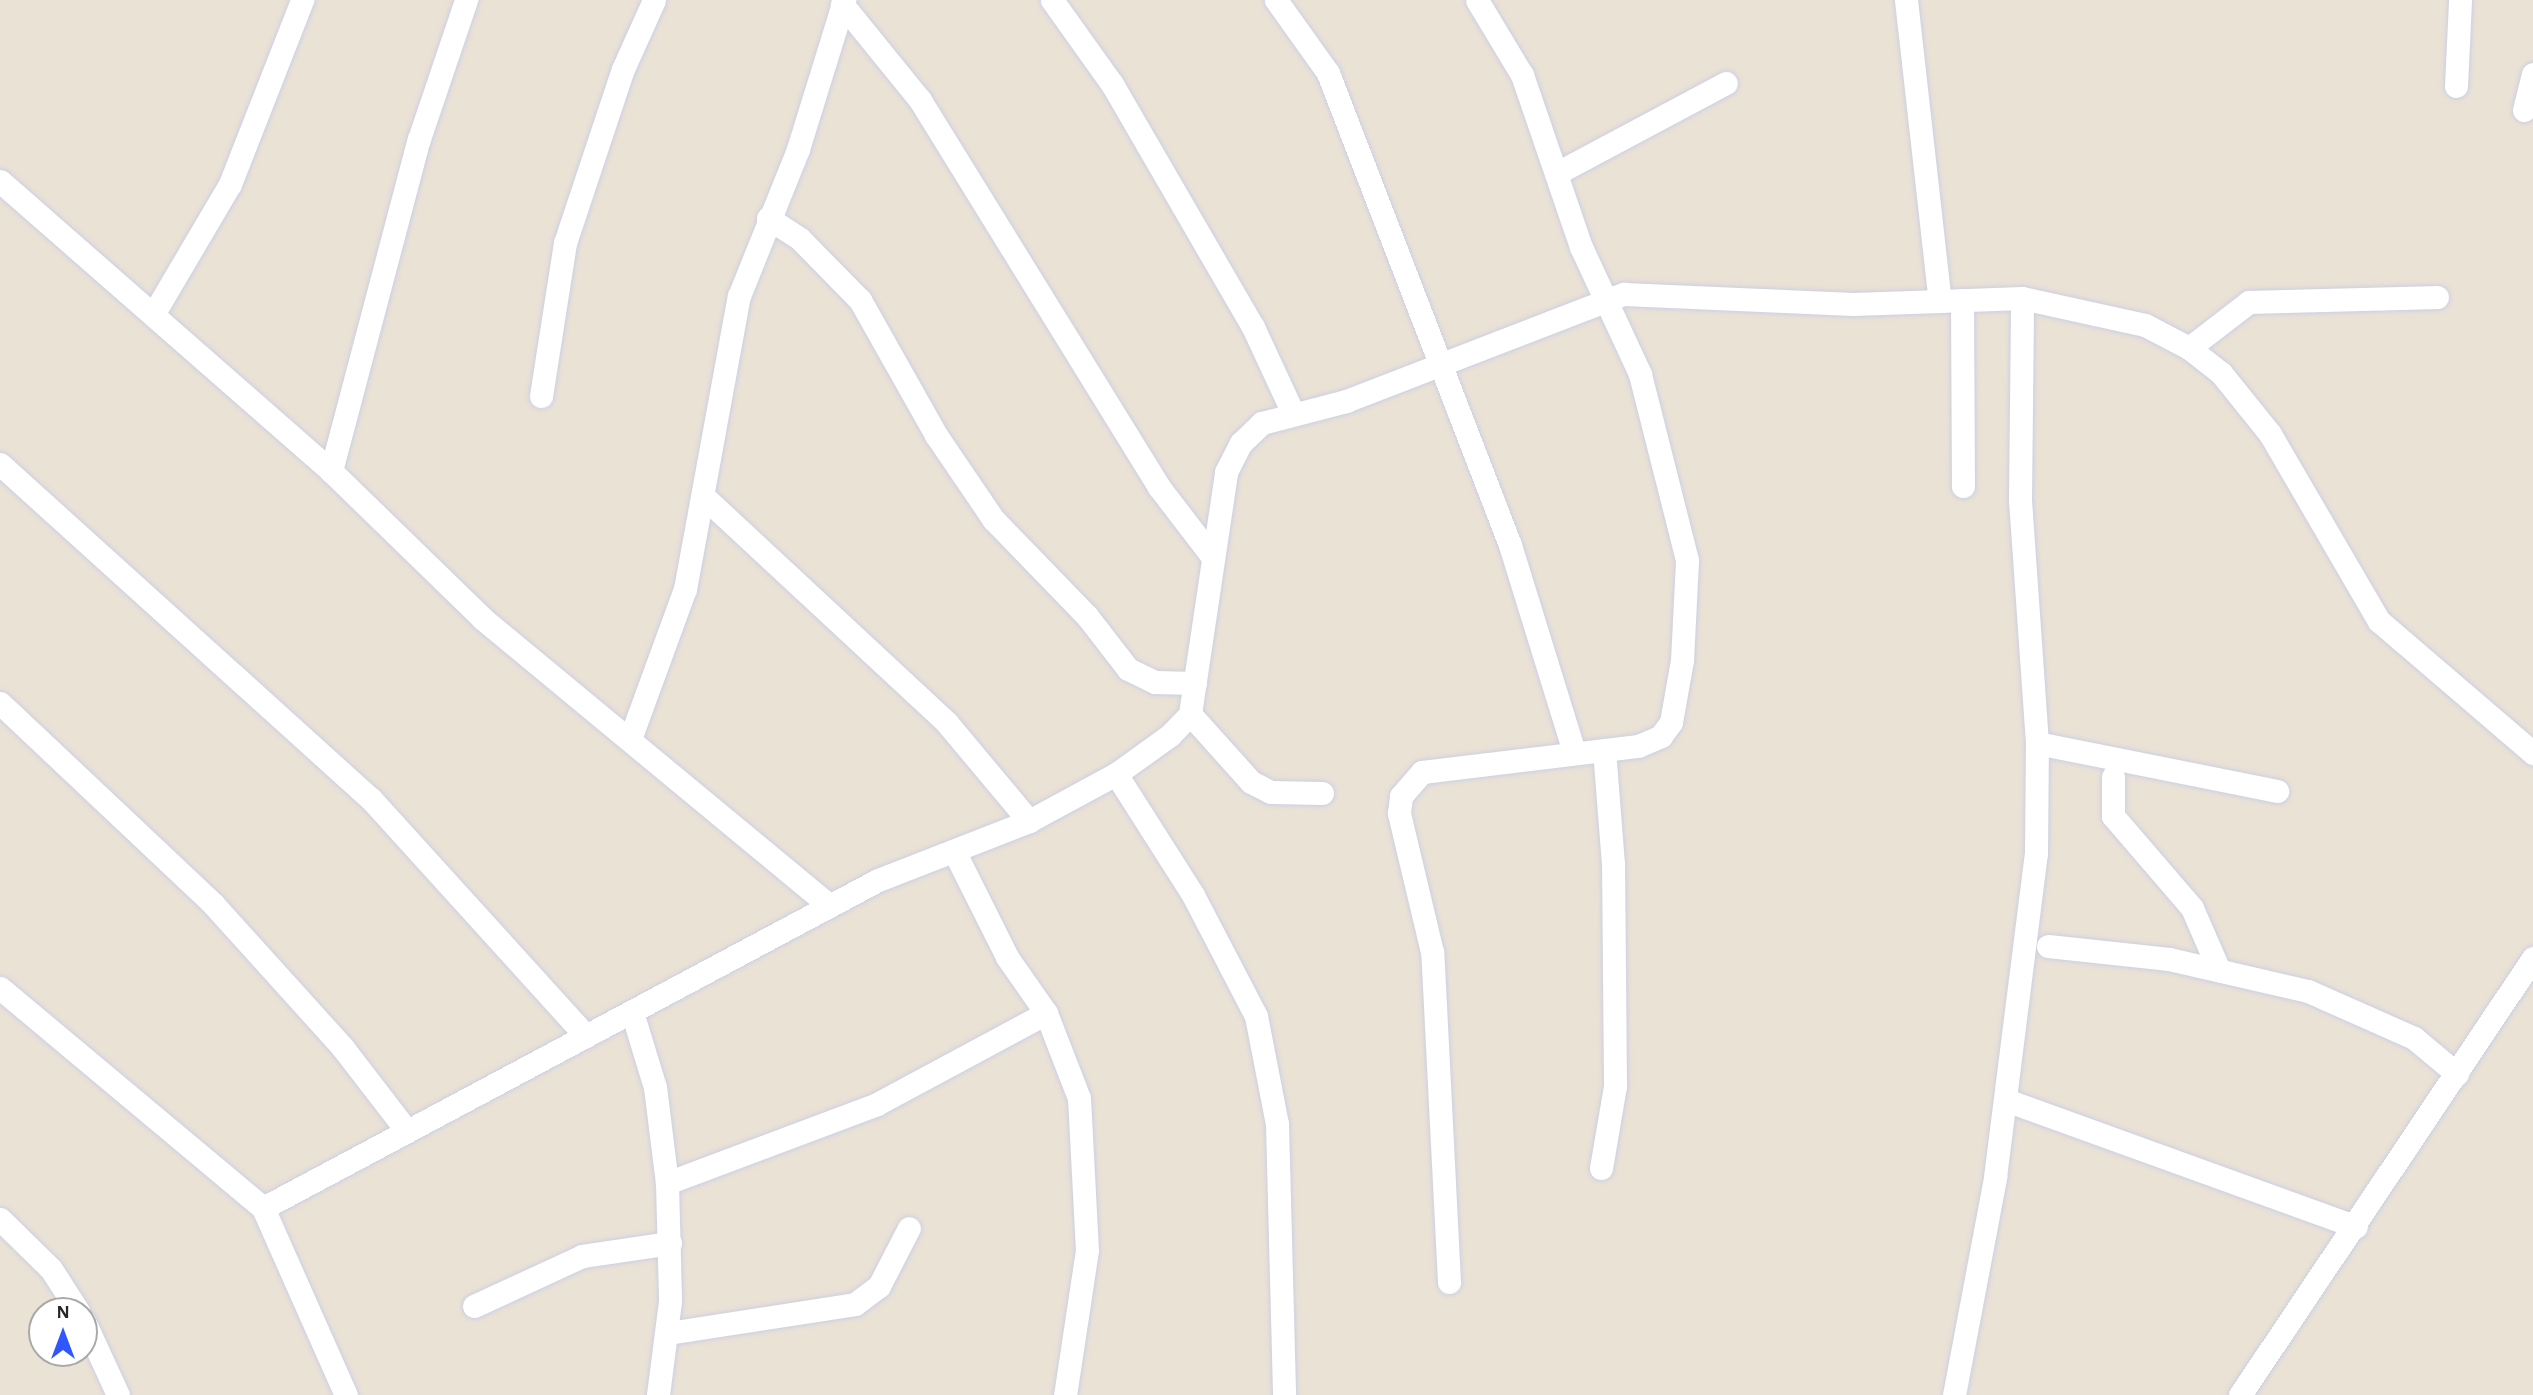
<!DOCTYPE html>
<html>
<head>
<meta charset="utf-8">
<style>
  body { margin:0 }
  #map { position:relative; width:2533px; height:1395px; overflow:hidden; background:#ebe2d6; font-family:"Alegreya Sans",sans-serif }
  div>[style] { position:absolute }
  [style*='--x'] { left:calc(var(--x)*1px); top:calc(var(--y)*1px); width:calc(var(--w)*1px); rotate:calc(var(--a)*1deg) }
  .roads { filter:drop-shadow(0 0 2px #ccd0e2) drop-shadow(0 0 2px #ccd0e2) }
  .minor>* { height:23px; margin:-11.5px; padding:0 11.5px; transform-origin:11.5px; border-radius:11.5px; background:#fff }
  span { translate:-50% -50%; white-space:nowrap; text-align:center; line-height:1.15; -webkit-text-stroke:6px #fff; paint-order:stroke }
  .north { position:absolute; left:28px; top:1297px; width:70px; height:70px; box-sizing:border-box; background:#fff; border:2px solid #a9a9a9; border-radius:50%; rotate:0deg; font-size:19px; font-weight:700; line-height:28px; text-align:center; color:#272727 }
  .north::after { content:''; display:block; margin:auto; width:24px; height:32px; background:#3057ff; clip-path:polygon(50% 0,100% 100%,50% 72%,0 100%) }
</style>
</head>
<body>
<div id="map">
  <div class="roads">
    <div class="minor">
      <div style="--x:1052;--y:0;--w:103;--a:54.5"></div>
      <div style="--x:1112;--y:84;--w:281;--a:59.9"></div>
      <div style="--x:1253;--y:327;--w:95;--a:65.1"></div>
      <div style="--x:1276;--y:0;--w:90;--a:54.5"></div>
      <div style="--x:1328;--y:73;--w:506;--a:68.91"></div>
      <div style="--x:1510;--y:545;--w:217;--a:72.8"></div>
      <div style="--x:1906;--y:0;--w:303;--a:83.6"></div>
      <div style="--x:1940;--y:301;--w:82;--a:-2.1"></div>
      <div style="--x:2022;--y:298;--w:126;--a:12.4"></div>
      <div style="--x:2145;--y:325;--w:50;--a:27.6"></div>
      <div style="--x:2189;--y:348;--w:41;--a:38"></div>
      <div style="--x:2221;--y:373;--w:78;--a:51.2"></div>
      <div style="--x:2270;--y:434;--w:216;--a:59.8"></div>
      <div style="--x:2379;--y:621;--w:203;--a:40.6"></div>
      <div style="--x:842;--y:4;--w:124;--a:50.9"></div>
      <div style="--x:920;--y:100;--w:455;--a:58.3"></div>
      <div style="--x:1159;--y:487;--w:87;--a:52.5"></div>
      <div style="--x:2456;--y:86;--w:86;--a:-87.3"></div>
      <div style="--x:2524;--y:110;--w:37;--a:-76"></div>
      <div style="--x:1559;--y:172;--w:189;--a:-28.1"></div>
      <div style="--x:0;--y:181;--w:440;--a:41.2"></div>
      <div style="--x:331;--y:471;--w:212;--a:44.2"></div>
      <div style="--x:483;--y:619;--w:450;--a:39.6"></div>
      <div style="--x:768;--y:218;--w:38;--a:33"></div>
      <div style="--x:800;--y:239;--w:86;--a:45.5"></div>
      <div style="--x:860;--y:300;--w:155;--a:60.6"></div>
      <div style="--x:936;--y:435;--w:102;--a:55.8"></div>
      <div style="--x:993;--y:519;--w:135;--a:45.9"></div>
      <div style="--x:1087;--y:616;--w:67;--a:52.3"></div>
      <div style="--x:1128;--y:669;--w:30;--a:26"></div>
      <div style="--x:1155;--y:682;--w:40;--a:1.4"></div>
      <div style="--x:1962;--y:300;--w:186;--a:89.7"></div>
      <div style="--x:154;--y:313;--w:150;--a:-59.5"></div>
      <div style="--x:230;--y:184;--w:198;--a:-68.6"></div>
      <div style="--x:2189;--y:348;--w:76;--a:-37.5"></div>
      <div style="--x:2249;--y:302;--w:188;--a:-1.5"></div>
      <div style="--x:541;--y:396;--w:155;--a:-81.1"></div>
      <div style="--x:565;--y:243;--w:183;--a:-71.6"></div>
      <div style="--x:623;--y:69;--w:76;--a:-65.8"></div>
      <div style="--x:0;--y:464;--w:500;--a:42.1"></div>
      <div style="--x:371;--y:799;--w:320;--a:47.8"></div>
      <div style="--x:331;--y:471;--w:343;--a:-75.2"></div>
      <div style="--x:419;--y:139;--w:147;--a:-71.3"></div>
      <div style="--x:703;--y:496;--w:333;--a:42.9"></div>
      <div style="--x:947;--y:723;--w:128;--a:50.1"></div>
      <div style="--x:0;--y:703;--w:294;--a:43.3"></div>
      <div style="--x:214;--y:905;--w:193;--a:47.9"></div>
      <div style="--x:343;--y:1048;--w:105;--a:52.4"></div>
      <div style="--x:1190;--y:714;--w:91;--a:48.1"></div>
      <div style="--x:1251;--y:782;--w:22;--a:27"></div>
      <div style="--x:1271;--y:792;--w:51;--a:1.1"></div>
      <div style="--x:630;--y:739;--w:160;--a:-69.9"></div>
      <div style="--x:685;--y:589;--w:298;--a:-79.6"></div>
      <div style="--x:739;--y:296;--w:158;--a:-68.1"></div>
      <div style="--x:798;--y:149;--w:156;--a:-72.8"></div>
      <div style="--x:2037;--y:743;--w:245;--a:11.3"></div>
      <div style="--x:1116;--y:774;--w:143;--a:57.5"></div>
      <div style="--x:1193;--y:895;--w:136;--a:62.5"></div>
      <div style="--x:1256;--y:1016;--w:110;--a:79"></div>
      <div style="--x:1277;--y:1124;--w:271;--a:88.5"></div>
      <div style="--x:2113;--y:777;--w:39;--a:90"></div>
      <div style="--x:2113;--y:816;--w:121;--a:49.3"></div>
      <div style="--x:2192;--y:908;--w:68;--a:66.5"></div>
      <div style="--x:955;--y:853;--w:116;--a:63.4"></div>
      <div style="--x:1007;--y:957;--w:68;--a:55.1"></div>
      <div style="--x:1046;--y:1013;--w:91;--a:68.8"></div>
      <div style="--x:1079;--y:1098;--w:152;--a:87"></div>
      <div style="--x:1087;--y:1250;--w:147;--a:98.6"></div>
      <div style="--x:2048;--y:946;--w:122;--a:6.1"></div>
      <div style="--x:2169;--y:959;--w:143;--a:13"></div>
      <div style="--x:2308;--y:991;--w:116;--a:23.9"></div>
      <div style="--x:2414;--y:1038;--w:56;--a:39.9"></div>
      <div style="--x:0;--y:988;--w:343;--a:39.9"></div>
      <div style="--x:263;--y:1208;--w:205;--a:66.1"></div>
      <div style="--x:632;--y:1012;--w:78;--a:73"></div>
      <div style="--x:655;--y:1087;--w:97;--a:82.9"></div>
      <div style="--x:667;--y:1183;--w:118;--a:88.5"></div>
      <div style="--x:670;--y:1301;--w:95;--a:97.3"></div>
      <div style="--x:2006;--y:1100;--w:372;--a:19.9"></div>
      <div style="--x:1601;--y:1168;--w:83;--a:-80.3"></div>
      <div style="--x:1615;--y:1086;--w:222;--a:-90.5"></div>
      <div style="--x:1613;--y:864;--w:114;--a:-94.5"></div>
      <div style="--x:667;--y:1183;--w:224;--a:-20.6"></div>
      <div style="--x:877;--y:1104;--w:192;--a:-28.3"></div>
      <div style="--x:263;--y:1208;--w:697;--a:-28.07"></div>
      <div style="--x:878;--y:880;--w:162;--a:-21.3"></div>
      <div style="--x:1029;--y:821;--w:99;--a:-28.4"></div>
      <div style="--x:1116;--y:774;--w:67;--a:-35.8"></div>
      <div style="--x:1170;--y:735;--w:29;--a:-46"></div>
      <div style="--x:1190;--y:714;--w:245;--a:-81.5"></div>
      <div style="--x:1226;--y:472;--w:33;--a:-63"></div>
      <div style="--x:1241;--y:443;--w:29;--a:-44"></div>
      <div style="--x:1262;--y:423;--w:87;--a:-14.7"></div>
      <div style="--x:1346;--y:401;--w:298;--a:-21.1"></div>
      <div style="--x:1624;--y:294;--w:229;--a:2.5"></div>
      <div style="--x:1853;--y:304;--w:87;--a:-2"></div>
      <div style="--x:0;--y:1219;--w:71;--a:44.4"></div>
      <div style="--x:51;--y:1269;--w:50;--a:57.3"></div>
      <div style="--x:1449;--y:1282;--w:330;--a:-92.9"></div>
      <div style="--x:1432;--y:952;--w:143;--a:-103.4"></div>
      <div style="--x:1399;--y:813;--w:17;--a:-83"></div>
      <div style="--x:1401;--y:796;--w:32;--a:-49"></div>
      <div style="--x:1422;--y:772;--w:218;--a:-6.9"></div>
      <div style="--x:1638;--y:746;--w:25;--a:-23"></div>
      <div style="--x:1661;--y:736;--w:17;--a:-54"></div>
      <div style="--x:1671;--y:722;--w:63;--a:-79.9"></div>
      <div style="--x:1682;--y:660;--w:100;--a:-87.1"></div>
      <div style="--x:1687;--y:560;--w:192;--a:-104.2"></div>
      <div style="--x:1640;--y:374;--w:140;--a:-114.9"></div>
      <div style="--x:1581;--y:247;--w:182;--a:-108.9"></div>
      <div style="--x:1522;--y:75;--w:87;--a:-121"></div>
      <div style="--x:474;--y:1306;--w:119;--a:-24.8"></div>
      <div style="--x:582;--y:1256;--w:89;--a:-8.4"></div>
      <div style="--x:84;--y:1321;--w:81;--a:65.3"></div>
      <div style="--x:668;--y:1333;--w:189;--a:-8.8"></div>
      <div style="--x:855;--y:1304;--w:30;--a:-37"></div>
      <div style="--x:879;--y:1286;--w:65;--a:-62.7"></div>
      <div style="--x:1954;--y:1395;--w:222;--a:-79.3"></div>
      <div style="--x:1995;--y:1177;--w:326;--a:-82.8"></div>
      <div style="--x:2036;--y:854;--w:111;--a:-89.5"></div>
      <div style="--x:2037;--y:743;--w:244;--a:-94"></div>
      <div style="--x:2020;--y:500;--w:202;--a:-89.4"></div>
      <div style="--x:2240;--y:1395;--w:526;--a:-56.16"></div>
    </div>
  </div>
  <div class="north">N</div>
</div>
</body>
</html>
